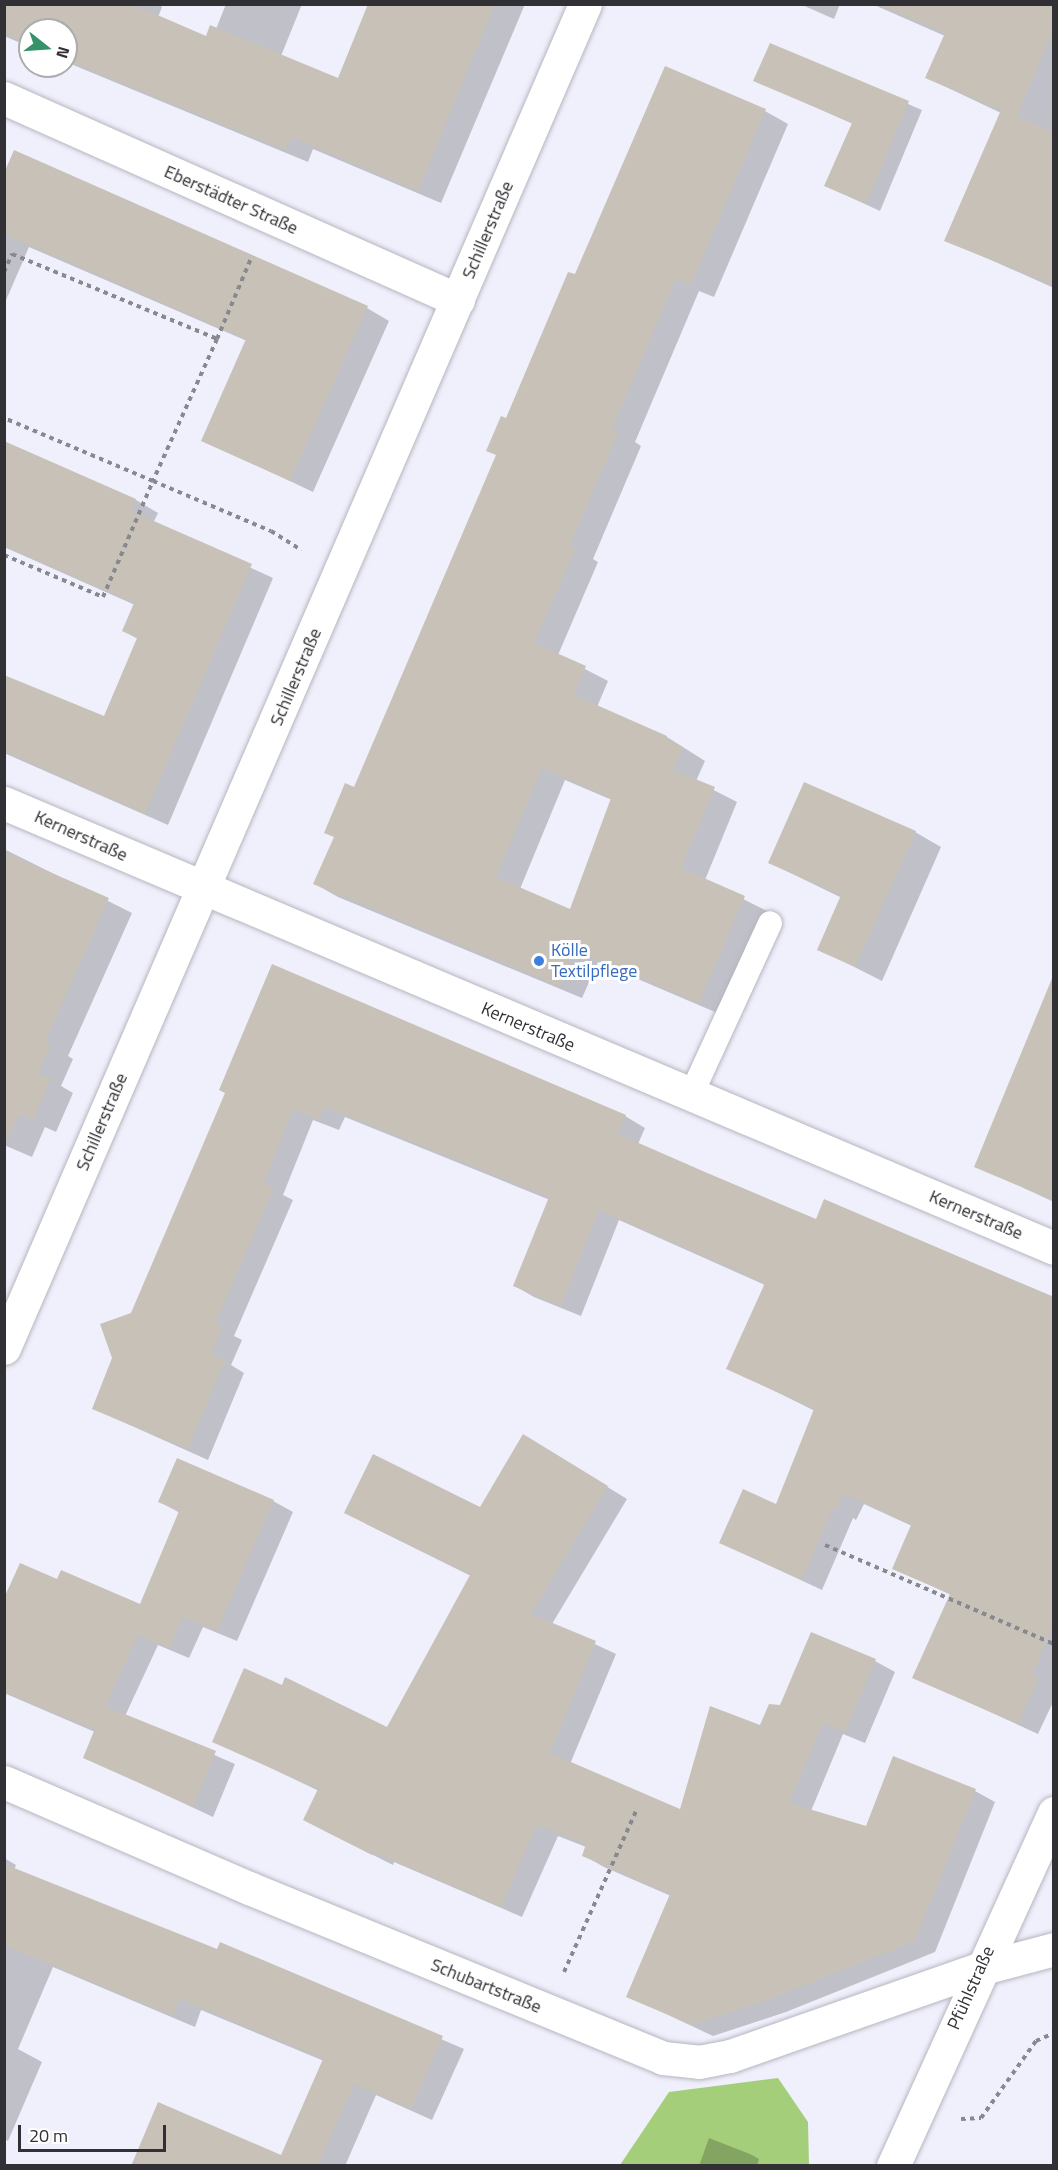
<!DOCTYPE html>
<html>
<head>
<meta charset="utf-8">
<style>
  body { margin:0 }
  #map { position:relative; width:1058px; height:2170px; overflow:hidden; background:#f0f0fc; font-family:"Titillium Web",sans-serif }
  div>[style] { position:absolute }
  [style*='--x'] { left:calc(var(--x)*1px); top:calc(var(--y)*1px); width:calc(var(--w)*1px); rotate:calc(var(--a)*1deg) }
  .green>* { inset:0; background:#a5ce7b }
  .shadow>* { inset:0; background:#0003 }
  .building>* { inset:0; background:#c7c1b7 }
  .path>* { height:4px; margin-top:-2px; transform-origin:0; background:repeating-linear-gradient(90deg,#888891 0 4.5px,transparent 0 9px) }
  .roads { filter:drop-shadow(0 0 2px #b6b6c0) drop-shadow(0 0 2px #b6b6c0) }
  .service>* { height:24px; margin:-12px; padding:0 12px; transform-origin:12px; border-radius:12px; background:#fff }
  .minor>* { height:33px; margin:-16.5px; padding:0 16.5px; transform-origin:16.5px; border-radius:16.5px; background:#fff }
  .dots>* { width:16px; height:16px; translate:-50% -50%; box-sizing:border-box; border:3px solid #fff; border-radius:50% }
  span { translate:-50% -50%; white-space:nowrap; text-align:center; line-height:1.15; -webkit-text-stroke:6px #fff; paint-order:stroke }
  .street-label { font-size:18px; color:#303035 }
  .shop-label { font-size:18px; color:#366cbe }
  .left { translate:0 -50%; text-align:left }
  .frame { position:absolute; inset:0; border:6px solid #303035; pointer-events:none }
  .north { position:absolute; left:18px; top:18px; width:60px; height:60px; box-sizing:border-box; background:#fff; border:2px solid #acacae; border-radius:50%; rotate:107deg; font-size:16px; font-weight:700; line-height:24px; text-align:center; color:#303035 }
  .north::after { content:''; display:block; margin:auto; width:21px; height:27px; background:#369268; clip-path:polygon(50% 0,100% 100%,50% 72%,0 100%) }
  .scale { position:absolute; left:18px; top:2125px; width:148px; height:27px; box-sizing:border-box; border:3px solid #303035; border-top:0; padding-left:8px; font-size:18px; line-height:21px; white-space:nowrap; color:#303035; -webkit-text-stroke:4px #fff; paint-order:stroke }
</style>
</head>
<body>
<div id="map">
  <div class="green">
    <div style="clip-path:polygon(778px 2078px,808px 2122px,809px 2165px,620px 2165px,669px 2092px)"></div>
  </div>
  <div class="shadow">
    <div style="clip-path:polygon(4px 4px,158px 4px,162px 7px,158px 17px,207px 38px,216px 29px,226px 4px,302px 4px,281px 56px,339px 80px,370px 4px,525px 4px,441px 203px,313px 149px,308px 162px,66px 62px,66px 30px,30px 30px,30px 47px,4px 36px)"></div>
    <div style="clip-path:polygon(800px 4px,840px 4px,834px 19px)"></div>
    <div style="clip-path:polygon(872px 4px,1054px 4px,1054px 288px,946px 240px,1001px 113px,927px 78px,945px 36px)"></div>
    <div style="clip-path:polygon(771px 45px,922px 110px,880px 211px,826px 186px,853px 124px,755px 80px)"></div>
    <div style="clip-path:polygon(evenodd,765px 111px,788px 124px,714px 297px,699px 291px,635px 442px,641px 446px,593px 559px,598px 562px,558px 655px,608px 681px,597px 707px,667px 737px,705px 761px,696px 781px,737px 802px,705px 880px,767px 911px,722px 1015px,598px 962px,582px 998px,338px 897px,315px 884px,497px 456px,507px 420px,576px 276px,765px 111px,565px 780px,612px 800px,570px 911px,520px 889px,565px 780px)"></div>
    <div style="clip-path:polygon(4px 177px,367px 308px,389px 321px,313px 492px,203px 440px,247px 341px,29px 247px,4px 305px)"></div>
    <div style="clip-path:polygon(4px 443px,136px 500px,158px 513px,153px 523px,273px 578px,168px 825px,4px 753px,4px 676px,105px 718px,138px 639px,124px 631px,135px 605px,4px 547px)"></div>
    <div style="clip-path:polygon(915px 832px,941px 847px,882px 981px,819px 949px,842px 898px,770px 863px)"></div>
    <div style="clip-path:polygon(4px 849px,132px 913px,68px 1056px,73px 1059px,61px 1086px,73px 1093px,56px 1132px,45px 1127px,32px 1157px,4px 1145px)"></div>
    <div style="clip-path:polygon(1013px 1076px,1054px 1093px,1054px 1202px,976px 1166px)"></div>
    <div style="clip-path:polygon(227px 1093px,625px 1116px,645px 1128px,638px 1144px,816px 1221px,825px 1201px,1054px 1297px,1054px 1700px,1038px 1734px,914px 1677px,951px 1595px,894px 1568px,912px 1526px,864px 1504px,856px 1520px,853px 1518px,822px 1590px,721px 1543px,777px 1506px,815px 1411px,728px 1368px,765px 1285px,619px 1220px,581px 1316px,534px 1297px,515px 1286px,550px 1200px,345px 1117px,339px 1130px,313px 1120px,283px 1195px,293px 1200px,234px 1336px,242px 1340px,231px 1365px,244px 1373px,208px 1460px,94px 1409px)"></div>
    <div style="clip-path:polygon(544px 1448px,627px 1499px,552px 1624px,616px 1654px,570px 1764px,681px 1812px,781px 1707px,875px 1661px,895px 1672px,865px 1743px,843px 1734px,811px 1811px,866px 1828px,975px 1791px,995px 1802px,935px 1952px,786px 2012px,713px 2036px,628px 1996px,671px 1896px,604px 1867px,583px 1855px,586px 1847px,558px 1836px,522px 1917px,394px 1862px,393px 1865px,325px 1831px,305px 1820px,319px 1791px,214px 1741px,388px 1729px,471px 1576px,366px 1524px,481px 1509px)"></div>
    <div style="clip-path:polygon(273px 1501px,293px 1512px,237px 1641px,203px 1627px,189px 1658px,158px 1645px,125px 1716px,235px 1764px,213px 1817px,85px 1757px,95px 1732px,4px 1693px,4px 1599px,58px 1581px,141px 1606px,180px 1513px,160px 1502px)"></div>
    <div style="clip-path:polygon(4px 1858px,16px 1865px,14px 1870px,218px 1951px,221px 1944px,464px 2049px,432px 2120px,376px 2095px,345px 2166px,133px 2166px,282px 2157px,324px 2061px,201px 2010px,195px 2027px,53px 1967px,18px 2049px,42px 2062px,8px 2141px,4px 2139px)"></div>
    <div style="clip-path:polygon(709px 2138px,750px 2154px,759px 2159px,757px 2166px,699px 2166px)"></div>
  </div>
  <div class="building">
    <div style="clip-path:polygon(4px 4px,132px 4px,206px 36px,210px 25px,338px 78px,368px 4px,495px 4px,418px 191px,291px 137px,285px 150px,66px 60px,66px 30px,30px 30px,30px 45px,4px 34px)"></div>
    <div style="clip-path:polygon(877px 4px,1053px 4px,1053px 31px,1017px 116px,1053px 132px,1053px 285px,944px 241px,1001px 110px,925px 78px,945px 33px)"></div>
    <div style="clip-path:polygon(770px 43px,909px 101px,866px 204px,824px 186px,852px 123px,753px 81px)"></div>
    <div style="clip-path:polygon(evenodd,665px 66px,766px 109px,691px 285px,676px 279px,612px 429px,619px 431px,570px 545px,576px 548px,534px 643px,586px 666px,574px 695px,667px 736px,666px 739px,683px 747px,673px 770px,715px 787px,681px 868px,745px 896px,699px 1003px,575px 950px,559px 986px,313px 884px,334px 837px,324px 833px,345px 783px,354px 787px,496px 455px,486px 451px,501px 416px,506px 418px,568px 272px,575px 274px,665px 66px,542px 768px,611px 798px,570px 909px,496px 877px,542px 768px)"></div>
    <div style="clip-path:polygon(14px 150px,368px 306px,290px 481px,201px 441px,246px 339px,4px 234px,4px 173px)"></div>
    <div style="clip-path:polygon(4px 441px,136px 499px,131px 511px,252px 564px,145px 814px,4px 751px,4px 675px,104px 716px,137px 638px,122px 631px,134px 603px,4px 546px)"></div>
    <div style="clip-path:polygon(804px 782px,916px 831px,855px 967px,817px 950px,841px 895px,768px 863px)"></div>
    <div style="clip-path:polygon(4px 852px,109px 898px,45px 1042px,51px 1044px,38px 1073px,51px 1078px,33px 1120px,19px 1114px,4px 1145px)"></div>
    <div style="clip-path:polygon(272px 964px,626px 1115px,618px 1134px,705px 1172px,816px 1219px,824px 1199px,1053px 1297px,1053px 1625px,1032px 1675px,1039px 1678px,1018px 1724px,912px 1678px,950px 1594px,892px 1569px,911px 1525px,844px 1494px,836px 1510px,833px 1508px,802px 1580px,719px 1543px,743px 1489px,776px 1504px,814px 1409px,726px 1369px,765px 1283px,599px 1210px,561px 1306px,513px 1286px,549px 1197px,325px 1107px,319px 1120px,293px 1109px,264px 1183px,274px 1188px,215px 1324px,223px 1327px,211px 1354px,225px 1360px,188px 1449px,92px 1409px,112px 1358px,100px 1324px,131px 1313px,225px 1093px,219px 1090px)"></div>
    <div style="clip-path:polygon(1053px 976px,1053px 1200px,974px 1167px)"></div>
    <div style="clip-path:polygon(523px 1434px,608px 1486px,531px 1614px,596px 1641px,550px 1753px,680px 1809px,710px 1706px,760px 1725px,769px 1704px,780px 1705px,811px 1632px,876px 1659px,845px 1732px,823px 1723px,789px 1803px,866px 1826px,893px 1756px,976px 1789px,915px 1941px,765px 2001px,692px 2025px,626px 1997px,670px 1894px,582px 1856px,586px 1844px,537px 1825px,501px 1907px,373px 1852px,372px 1855px,303px 1820px,318px 1789px,212px 1742px,244px 1668px,282px 1685px,285px 1677px,387px 1727px,470px 1575px,344px 1513px,373px 1454px,480px 1507px)"></div>
    <div style="clip-path:polygon(177px 1458px,274px 1500px,217px 1631px,183px 1617px,169px 1648px,138px 1635px,105px 1706px,216px 1751px,193px 1807px,83px 1758px,102px 1711px,93px 1729px,4px 1692px,4px 1598px,20px 1563px,57px 1579px,61px 1570px,140px 1604px,179px 1511px,158px 1502px)"></div>
    <div style="clip-path:polygon(4px 1864px,217px 1949px,220px 1942px,443px 2036px,411px 2109px,354px 2084px,318px 2166px,131px 2166px,158px 2102px,281px 2155px,323px 2059px,180px 1999px,173px 2016px,4px 1945px)"></div>
  </div>
  <div class="path">
    <div style="--x:4;--y:272;--w:20;--a:-66"></div>
    <div style="--x:12;--y:254;--w:222;--a:22.5"></div>
    <div style="--x:217;--y:339;--w:156;--a:114.3"></div>
    <div style="--x:153;--y:481;--w:162;--a:-157.1"></div>
    <div style="--x:217;--y:339;--w:90;--a:-67.1"></div>
    <div style="--x:4;--y:555;--w:108;--a:23"></div>
    <div style="--x:103;--y:597;--w:126;--a:-66.7"></div>
    <div style="--x:153;--y:481;--w:128;--a:23"></div>
    <div style="--x:271;--y:531;--w:36;--a:32"></div>
    <div style="--x:825;--y:1545;--w:249;--a:23.4"></div>
    <div style="--x:564;--y:1972;--w:176;--a:-65.9"></div>
    <div style="--x:961;--y:2119;--w:20;--a:-3"></div>
    <div style="--x:981;--y:2118;--w:95;--a:-54.5"></div>
    <div style="--x:1036;--y:2041;--w:20;--a:-24"></div>
  </div>
  <div class="roads">
    <div class="service">
      <div style="--x:691;--y:1095;--w:189;--a:-65.3"></div>
    </div>
    <div class="minor">
      <div style="--x:4;--y:98;--w:497;--a:24"></div>
      <div style="--x:4;--y:803;--w:1140;--a:22.97"></div>
      <div style="--x:4;--y:1348;--w:1464;--a:-66.62"></div>
      <div style="--x:4;--y:1782;--w:267;--a:23.4"></div>
      <div style="--x:249;--y:1888;--w:448;--a:22.3"></div>
      <div style="--x:663;--y:2058;--w:36;--a:6"></div>
      <div style="--x:699;--y:2062;--w:32;--a:-11"></div>
      <div style="--x:730;--y:2056;--w:264;--a:-19.3"></div>
      <div style="--x:979;--y:1969;--w:78;--a:-14.9"></div>
      <div style="--x:893;--y:2166;--w:388;--a:-65.5"></div>
    </div>
  </div>
  <div class="dots">
    <div style="left:539px;top:961px;background:#3f7fe0"></div>
  </div>
  <div class="street-label">
    <span style="left:231px;top:200px;rotate:24deg">Eberstädter Straße</span>
    <span style="left:488px;top:230px;rotate:-67deg">Schillerstraße</span>
    <span style="left:296px;top:677px;rotate:-67deg">Schillerstraße</span>
    <span style="left:81px;top:836px;rotate:24deg">Kernerstraße</span>
    <span style="left:528px;top:1027px;rotate:23deg">Kernerstraße</span>
    <span style="left:102px;top:1122px;rotate:-67deg">Schillerstraße</span>
    <span style="left:976px;top:1215px;rotate:23deg">Kernerstraße</span>
    <span style="left:486px;top:1986px;rotate:22deg">Schubartstraße</span>
    <span style="left:971px;top:1988px;rotate:-66deg">Pfühlstraße</span>
  </div>
  <div class="shop-label">
    <span class="left" style="left:551px;top:961px">Kölle<br>Textilpflege</span>
  </div>
  <div class="frame"></div>
  <div class="north">N</div>
  <div class="scale">20 m</div>
</div>
</body>
</html>
